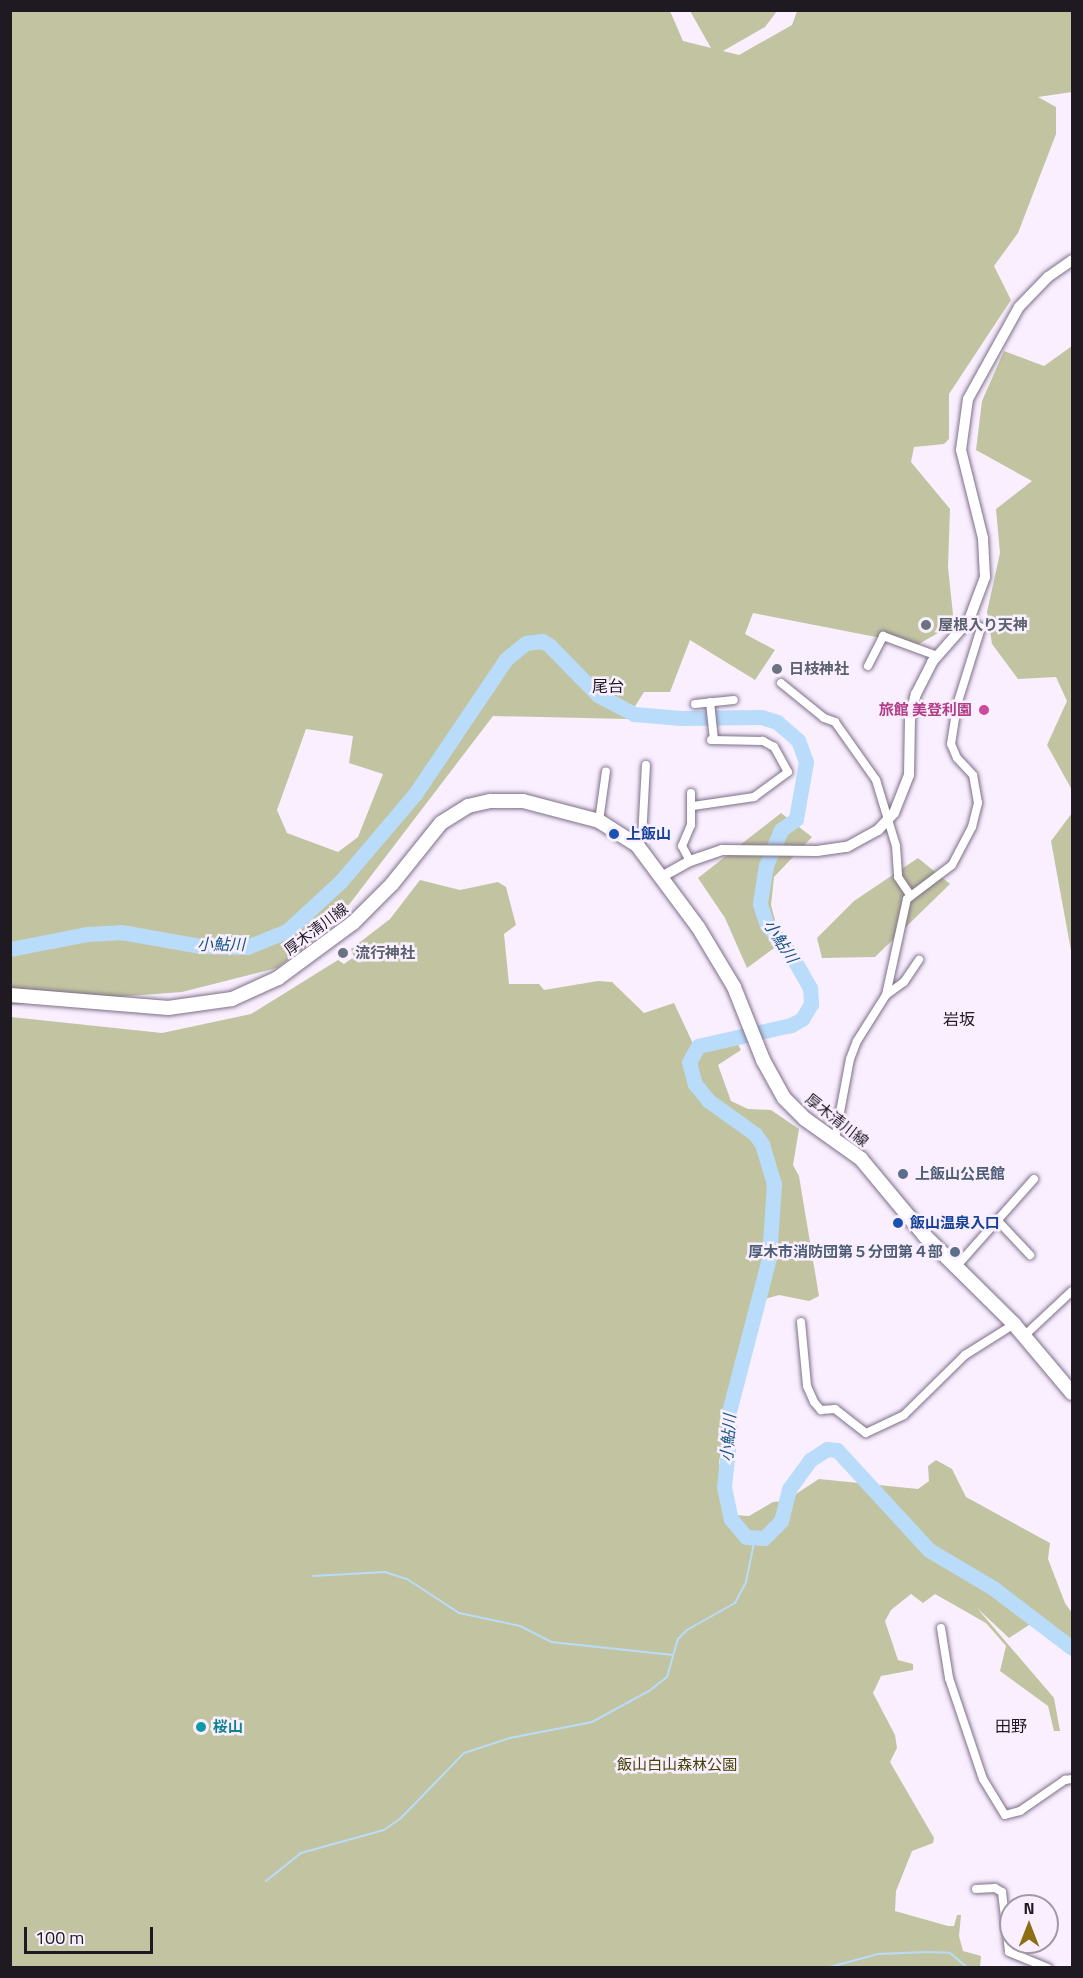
<!DOCTYPE html>
<html>
<head>
<meta charset="utf-8">
<style>
  body { margin:0 }
  #map { position:relative; width:1083px; height:1978px; overflow:hidden; background:#f9efff; font-family:"Titillium Web","Noto Sans JP",sans-serif }
  div>[style] { position:absolute }
  [style*='--x'] { left:calc(var(--x)*1px); top:calc(var(--y)*1px); width:calc(var(--w)*1px); rotate:calc(var(--a)*1deg) }
  .green>* { inset:0; background:#c2c4a1 }
  .stream>* { height:2px; margin:-1px; padding:0 1px; transform-origin:1px; border-radius:1px; background:#b9dcfa }
  .river>* { height:15px; margin:-7.5px; padding:0 7.5px; transform-origin:7.5px; border-radius:7.5px; background:#b9dcfa }
  .roads { filter:drop-shadow(0 0 2px #7e6f87) drop-shadow(0 0 2px #7e6f87) }
  .minor>* { height:8px; margin:-4px; padding:0 4px; transform-origin:4px; border-radius:4px; background:#fff }
  .tertiary>* { height:10px; margin:-5px; padding:0 5px; transform-origin:5px; border-radius:5px; background:#fff }
  .primary>* { height:14px; margin:-7px; padding:0 7px; transform-origin:7px; border-radius:7px; background:#fff }
  .dots>* { width:16px; height:16px; translate:-50% -50%; box-sizing:border-box; border:3px solid #f9efff; border-radius:50% }
  span { translate:-50% -50%; white-space:nowrap; text-align:center; line-height:1.15; -webkit-text-stroke:5px #f9efff; paint-order:stroke }
  .worship-label { font-size:15px; color:#5b616d; font-weight:700 }
  .left { translate:0 -50%; text-align:left }
  .hotel-label { font-size:15px; color:#b23c85; font-weight:700 }
  .right { translate:-100% -50%; text-align:right }
  .transit-label { font-size:15px; color:#164399; font-weight:700 }
  .street-label { font-size:15px; color:#1f1922 }
  .service-label { font-size:15px; color:#4e5e75; font-weight:700 }
  .culture-label { font-size:15px; color:#0d838f; font-weight:700 }
  .park-label { font-size:15px; color:#424202 }
  .neighbourhood-label { font-size:16px; color:#1f1922 }
  .water-label { font-size:16px; color:#145684; font-style:italic }
  .frame { position:absolute; inset:0; border:12px solid #1f1922; pointer-events:none }
  .north { position:absolute; left:999px; top:1894px; width:60px; height:60px; box-sizing:border-box; background:#f9efff; border:2px solid #a299a7; border-radius:50%; rotate:0deg; font-size:16px; font-weight:700; line-height:24px; text-align:center; color:#1f1922 }
  .north::after { content:''; display:block; margin:auto; width:21px; height:27px; background:#8e6e12; clip-path:polygon(50% 0,100% 100%,50% 72%,0 100%) }
  .scale { position:absolute; left:24px; top:1927px; width:129px; height:27px; box-sizing:border-box; border:3px solid #1f1922; border-top:0; padding-left:8px; font-size:18px; line-height:21px; white-space:nowrap; color:#1f1922; -webkit-text-stroke:4px #f9efff; paint-order:stroke }
</style>
</head>
<body>
<div id="map">
  <div class="green">
    <div style="clip-path:polygon(evenodd,10px 11px,670px 11px,683px 41px,711px 48px,690px 11px,777px 11px,765px 27px,723px 51px,739px 55px,792px 25px,797px 11px,1072px 11px,1072px 92px,1038px 97px,1056px 107px,1056px 134px,1018px 233px,994px 266px,1011px 300px,949px 394px,949px 439px,944px 444px,914px 447px,911px 462px,950px 509px,948px 567px,954px 624px,917px 645px,753px 613px,745px 634px,775px 650px,755px 680px,690px 640px,670px 692px,644px 692px,627px 719px,493px 716px,332px 927px,277px 968px,182px 992px,11px 1005px,10px 11px,306px 729px,353px 736px,349px 763px,383px 774px,358px 837px,338px 852px,287px 833px,277px 810px,306px 729px)"></div>
    <div style="clip-path:polygon(1072px 346px,1072px 790px,1047px 745px,1067px 701px,1056px 677px,1018px 679px,992px 644px,987px 612px,1000px 553px,996px 509px,1032px 481px,976px 450px,982px 401px,1004px 351px,1044px 366px)"></div>
    <div style="clip-path:polygon(781px 813px,812px 837px,774px 877px,771px 905px,781px 943px,747px 968px,725px 918px,698px 878px)"></div>
    <div style="clip-path:polygon(1072px 813px,1072px 956px,1051px 841px)"></div>
    <div style="clip-path:polygon(918px 858px,950px 884px,875px 957px,822px 958px,817px 938px,854px 901px)"></div>
    <div style="clip-path:polygon(420px 880px,460px 890px,498px 882px,506px 887px,516px 925px,504px 934px,509px 984px,539px 984px,544px 990px,598px 981px,612px 982px,644px 1013px,674px 1003px,696px 1050px,735px 1039px,741px 1050px,718px 1065px,731px 1101px,748px 1109px,771px 1110px,799px 1129px,793px 1165px,799px 1176px,819px 1296px,809px 1301px,779px 1295px,765px 1299px,754px 1337px,740px 1352px,719px 1462px,724px 1490px,735px 1515px,749px 1516px,773px 1502px,785px 1501px,819px 1479px,918px 1489px,929px 1481px,928px 1466px,936px 1460px,952px 1469px,966px 1497px,1050px 1543px,1048px 1559px,1065px 1603px,1072px 1613px,1072px 1651px,1034px 1613px,1032px 1623px,1009px 1638px,977px 1608px,1054px 1698px,1060px 1731px,1054px 1731px,1048px 1706px,1000px 1671px,1006px 1646px,986px 1623px,935px 1594px,923px 1603px,911px 1594px,891px 1610px,885px 1621px,898px 1660px,913px 1664px,913px 1670px,881px 1676px,873px 1693px,895px 1735px,897px 1748px,890px 1762px,934px 1838px,933px 1843px,912px 1851px,896px 1891px,895px 1911px,948px 1926px,954px 1926px,957px 1915px,961px 1915px,959px 1936px,963px 1951px,981px 1956px,980px 1967px,11px 1967px,11px 1017px,162px 1033px,251px 1014px,338px 960px,344px 964px,354px 957px,351px 949px,390px 919px)"></div>
  </div>
  <div class="stream">
    <div style="--x:313;--y:1576;--w:72;--a:-3.2"></div>
    <div style="--x:385;--y:1572;--w:23;--a:18"></div>
    <div style="--x:407;--y:1579;--w:62;--a:33.2"></div>
    <div style="--x:459;--y:1613;--w:62;--a:12"></div>
    <div style="--x:520;--y:1626;--w:35;--a:27"></div>
    <div style="--x:551;--y:1642;--w:123;--a:6.1"></div>
    <div style="--x:266;--y:1881;--w:45;--a:-38.7"></div>
    <div style="--x:301;--y:1853;--w:86;--a:-15.5"></div>
    <div style="--x:384;--y:1830;--w:21;--a:-35"></div>
    <div style="--x:401;--y:1818;--w:91;--a:-45.9"></div>
    <div style="--x:464;--y:1753;--w:48;--a:-18.1"></div>
    <div style="--x:510;--y:1738;--w:84;--a:-11"></div>
    <div style="--x:592;--y:1722;--w:65;--a:-28.5"></div>
    <div style="--x:649;--y:1691;--w:23;--a:-38"></div>
    <div style="--x:667;--y:1677;--w:40;--a:-74"></div>
    <div style="--x:678;--y:1639;--w:13;--a:-45"></div>
    <div style="--x:687;--y:1630;--w:55;--a:-29.4"></div>
    <div style="--x:735;--y:1603;--w:24;--a:-62"></div>
    <div style="--x:746;--y:1582;--w:45;--a:-78.4"></div>
    <div style="--x:826;--y:1968;--w:54;--a:-15.1"></div>
    <div style="--x:878;--y:1954;--w:49;--a:-2.3"></div>
    <div style="--x:927;--y:1952;--w:23;--a:2"></div>
    <div style="--x:950;--y:1953;--w:23;--a:40"></div>
  </div>
  <div class="river">
    <div style="--x:10;--y:949;--w:78;--a:-11"></div>
    <div style="--x:87;--y:934;--w:34;--a:-3"></div>
    <div style="--x:121;--y:932;--w:80;--a:10"></div>
    <div style="--x:200;--y:946;--w:47;--a:1.2"></div>
    <div style="--x:247;--y:947;--w:43;--a:-21.8"></div>
    <div style="--x:287;--y:931;--w:74;--a:-42.8"></div>
    <div style="--x:341;--y:881;--w:114;--a:-49.6"></div>
    <div style="--x:415;--y:794;--w:163;--a:-56"></div>
    <div style="--x:506;--y:659;--w:26;--a:-39"></div>
    <div style="--x:526;--y:643;--w:16;--a:-7"></div>
    <div style="--x:542;--y:641;--w:8;--a:30"></div>
    <div style="--x:549;--y:645;--w:70;--a:45.6"></div>
    <div style="--x:598;--y:695;--w:41;--a:27.8"></div>
    <div style="--x:634;--y:714;--w:47;--a:4.9"></div>
    <div style="--x:681;--y:718;--w:80;--a:-0.7"></div>
    <div style="--x:761;--y:717;--w:17;--a:17"></div>
    <div style="--x:777;--y:722;--w:28;--a:41"></div>
    <div style="--x:798;--y:740;--w:23;--a:70"></div>
    <div style="--x:806;--y:762;--w:58;--a:100"></div>
    <div style="--x:796;--y:819;--w:19;--a:144"></div>
    <div style="--x:781;--y:830;--w:38;--a:113"></div>
    <div style="--x:766;--y:865;--w:39;--a:99"></div>
    <div style="--x:760;--y:904;--w:22;--a:72"></div>
    <div style="--x:767;--y:925;--w:34;--a:50"></div>
    <div style="--x:789;--y:951;--w:43;--a:60.4"></div>
    <div style="--x:810;--y:988;--w:16;--a:86"></div>
    <div style="--x:811;--y:1004;--w:17;--a:121"></div>
    <div style="--x:802;--y:1019;--w:13;--a:151"></div>
    <div style="--x:791;--y:1025;--w:95;--a:167.3"></div>
    <div style="--x:698;--y:1046;--w:18;--a:119"></div>
    <div style="--x:689;--y:1062;--w:23;--a:75"></div>
    <div style="--x:695;--y:1084;--w:22;--a:51"></div>
    <div style="--x:709;--y:1101;--w:57;--a:35.7"></div>
    <div style="--x:755;--y:1134;--w:12;--a:55"></div>
    <div style="--x:762;--y:1144;--w:42;--a:73.3"></div>
    <div style="--x:774;--y:1184;--w:74;--a:93.9"></div>
    <div style="--x:769;--y:1258;--w:166;--a:104.6"></div>
    <div style="--x:727;--y:1419;--w:10;--a:73"></div>
    <div style="--x:730;--y:1429;--w:58;--a:95.9"></div>
    <div style="--x:724;--y:1487;--w:33;--a:78"></div>
    <div style="--x:731;--y:1519;--w:23;--a:50"></div>
    <div style="--x:746;--y:1537;--w:18;--a:3"></div>
    <div style="--x:764;--y:1538;--w:24;--a:-45"></div>
    <div style="--x:781;--y:1521;--w:33;--a:-76"></div>
    <div style="--x:789;--y:1489;--w:36;--a:-54"></div>
    <div style="--x:810;--y:1460;--w:20;--a:-33"></div>
    <div style="--x:827;--y:1449;--w:10;--a:6"></div>
    <div style="--x:837;--y:1450;--w:136;--a:47.4"></div>
    <div style="--x:929;--y:1550;--w:74;--a:30.7"></div>
    <div style="--x:993;--y:1588;--w:99;--a:37.2"></div>
  </div>
  <div class="roads">
    <div class="minor">
      <div style="--x:868;--y:666;--w:34;--a:-63"></div>
      <div style="--x:883;--y:636;--w:58;--a:20.3"></div>
      <div style="--x:781;--y:683;--w:55;--a:39.1"></div>
      <div style="--x:824;--y:718;--w:12;--a:20"></div>
      <div style="--x:835;--y:722;--w:71;--a:54.7"></div>
      <div style="--x:876;--y:780;--w:69;--a:73.1"></div>
      <div style="--x:896;--y:846;--w:31;--a:86"></div>
      <div style="--x:898;--y:877;--w:23;--a:56"></div>
      <div style="--x:710;--y:702;--w:38;--a:84"></div>
      <div style="--x:695;--y:704;--w:39;--a:-6"></div>
      <div style="--x:693;--y:806;--w:62;--a:-8.4"></div>
      <div style="--x:754;--y:797;--w:42;--a:-36.3"></div>
      <div style="--x:788;--y:772;--w:29;--a:-119"></div>
      <div style="--x:774;--y:747;--w:13;--a:-151"></div>
      <div style="--x:763;--y:741;--w:52;--a:-178.9"></div>
      <div style="--x:599;--y:821;--w:50;--a:-82"></div>
      <div style="--x:637;--y:845;--w:9;--a:-54"></div>
      <div style="--x:642;--y:838;--w:73;--a:-86.9"></div>
      <div style="--x:690;--y:861;--w:17;--a:-118"></div>
      <div style="--x:682;--y:846;--w:23;--a:-67"></div>
      <div style="--x:691;--y:825;--w:32;--a:-90"></div>
      <div style="--x:886;--y:995;--w:22;--a:-36"></div>
      <div style="--x:904;--y:982;--w:27;--a:-56"></div>
      <div style="--x:835;--y:1139;--w:81;--a:-79.4"></div>
      <div style="--x:850;--y:1059;--w:19;--a:-69"></div>
      <div style="--x:857;--y:1041;--w:54;--a:-57.8"></div>
      <div style="--x:886;--y:995;--w:98;--a:-77.7"></div>
      <div style="--x:907;--y:899;--w:56;--a:-37.1"></div>
      <div style="--x:952;--y:865;--w:43;--a:-62.2"></div>
      <div style="--x:972;--y:827;--w:25;--a:-76"></div>
      <div style="--x:978;--y:803;--w:28;--a:-100"></div>
      <div style="--x:973;--y:775;--w:23;--a:-133"></div>
      <div style="--x:957;--y:758;--w:15;--a:-113"></div>
      <div style="--x:951;--y:744;--w:39;--a:-81"></div>
      <div style="--x:957;--y:705;--w:81;--a:-72.7"></div>
      <div style="--x:981;--y:628;--w:14;--a:-146"></div>
      <div style="--x:998;--y:1221;--w:47;--a:46.7"></div>
      <div style="--x:955;--y:1268;--w:119;--a:-48.4"></div>
      <div style="--x:801;--y:1322;--w:64;--a:84.6"></div>
      <div style="--x:807;--y:1386;--w:17;--a:66"></div>
      <div style="--x:814;--y:1402;--w:11;--a:49"></div>
      <div style="--x:821;--y:1410;--w:14;--a:-4"></div>
      <div style="--x:835;--y:1409;--w:39;--a:38"></div>
      <div style="--x:866;--y:1433;--w:42;--a:-25.3"></div>
      <div style="--x:904;--y:1415;--w:86;--a:-44.5"></div>
      <div style="--x:965;--y:1355;--w:58;--a:-32.3"></div>
      <div style="--x:1025;--y:1335;--w:64;--a:-43.1"></div>
      <div style="--x:941;--y:1628;--w:51;--a:80.9"></div>
      <div style="--x:949;--y:1678;--w:107;--a:71.4"></div>
      <div style="--x:983;--y:1779;--w:42;--a:58.6"></div>
      <div style="--x:1005;--y:1815;--w:16;--a:-15"></div>
      <div style="--x:1020;--y:1811;--w:55;--a:-34.6"></div>
      <div style="--x:1065;--y:1780;--w:7;--a:-8"></div>
      <div style="--x:976;--y:1889;--w:19;--a:-3"></div>
      <div style="--x:995;--y:1888;--w:8;--a:30"></div>
      <div style="--x:1002;--y:1892;--w:60;--a:83.3"></div>
      <div style="--x:1009;--y:1952;--w:42;--a:22.3"></div>
    </div>
    <div class="tertiary">
      <div style="--x:663;--y:876;--w:31;--a:-29"></div>
      <div style="--x:690;--y:861;--w:34;--a:-19"></div>
      <div style="--x:722;--y:850;--w:95;--a:0.6"></div>
      <div style="--x:817;--y:851;--w:30;--a:-8"></div>
      <div style="--x:847;--y:847;--w:35;--a:-29"></div>
      <div style="--x:878;--y:830;--w:23;--a:-47"></div>
      <div style="--x:894;--y:813;--w:41;--a:-68.5"></div>
      <div style="--x:909;--y:775;--w:56;--a:-89"></div>
      <div style="--x:910;--y:719;--w:26;--a:-77"></div>
      <div style="--x:916;--y:694;--w:36;--a:-63"></div>
      <div style="--x:932;--y:662;--w:56;--a:-48.6"></div>
      <div style="--x:969;--y:620;--w:46;--a:-69.6"></div>
      <div style="--x:985;--y:577;--w:39;--a:-93"></div>
      <div style="--x:983;--y:538;--w:91;--a:-104"></div>
      <div style="--x:961;--y:450;--w:51;--a:-82.2"></div>
      <div style="--x:968;--y:399;--w:105;--a:-61"></div>
      <div style="--x:1019;--y:307;--w:42;--a:-46"></div>
      <div style="--x:1048;--y:277;--w:29;--a:-35"></div>
    </div>
    <div class="primary">
      <div style="--x:10;--y:995;--w:159;--a:4.7"></div>
      <div style="--x:168;--y:1008;--w:65;--a:-8"></div>
      <div style="--x:232;--y:999;--w:51;--a:-24.5"></div>
      <div style="--x:278;--y:978;--w:93;--a:-36.3"></div>
      <div style="--x:353;--y:923;--w:55;--a:-45"></div>
      <div style="--x:392;--y:884;--w:78;--a:-51.2"></div>
      <div style="--x:441;--y:823;--w:32;--a:-32"></div>
      <div style="--x:468;--y:806;--w:23;--a:-13"></div>
      <div style="--x:490;--y:801;--w:33;--a:0"></div>
      <div style="--x:523;--y:801;--w:79;--a:14.7"></div>
      <div style="--x:599;--y:821;--w:45;--a:32.3"></div>
      <div style="--x:637;--y:845;--w:102;--a:53.4"></div>
      <div style="--x:698;--y:927;--w:70;--a:59"></div>
      <div style="--x:734;--y:987;--w:79;--a:68.3"></div>
      <div style="--x:763;--y:1060;--w:43;--a:61.1"></div>
      <div style="--x:784;--y:1098;--w:30;--a:45"></div>
      <div style="--x:805;--y:1119;--w:69;--a:35.5"></div>
      <div style="--x:861;--y:1159;--w:100;--a:50.3"></div>
      <div style="--x:925;--y:1236;--w:125;--a:44.7"></div>
      <div style="--x:1014;--y:1324;--w:90;--a:50"></div>
    </div>
  </div>
  <div class="dots">
    <div style="left:926px;top:625px;background:#6b7280"></div>
    <div style="left:777px;top:669px;background:#6b7280"></div>
    <div style="left:984px;top:710px;background:#d1479c"></div>
    <div style="left:614px;top:834px;background:#1a4fb4"></div>
    <div style="left:343px;top:953px;background:#6b7280"></div>
    <div style="left:903px;top:1174px;background:#5c6f8a"></div>
    <div style="left:898px;top:1223px;background:#1a4fb4"></div>
    <div style="left:955px;top:1252px;background:#5c6f8a"></div>
    <div style="left:201px;top:1727px;background:#0f9aa8"></div>
  </div>
  <div class="worship-label">
    <span class="left" style="left:938px;top:625px">屋根入り天神</span>
    <span class="left" style="left:789px;top:669px">日枝神社</span>
    <span class="left" style="left:355px;top:953px">流行神社</span>
  </div>
  <div class="hotel-label">
    <span class="right" style="left:972px;top:710px">旅館 美登利園</span>
  </div>
  <div class="transit-label">
    <span class="left" style="left:626px;top:834px">上飯山</span>
    <span class="left" style="left:910px;top:1223px">飯山温泉入口</span>
  </div>
  <div class="street-label">
    <span style="left:316px;top:929px;rotate:-37deg">厚木清川線</span>
    <span style="left:837px;top:1120px;rotate:38deg">厚木清川線</span>
  </div>
  <div class="service-label">
    <span class="left" style="left:915px;top:1174px">上飯山公民館</span>
    <span class="right" style="left:943px;top:1252px">厚木市消防団第５分団第４部</span>
  </div>
  <div class="culture-label">
    <span class="left" style="left:213px;top:1727px">桜山</span>
  </div>
  <div class="park-label">
    <span style="left:677px;top:1765px">飯山白山森林公園</span>
  </div>
  <div class="neighbourhood-label">
    <span style="left:608px;top:686px">尾台</span>
    <span style="left:959px;top:1019px">岩坂</span>
    <span style="left:1011px;top:1726px">田野</span>
  </div>
  <div class="water-label">
    <span style="left:781px;top:941px;rotate:57deg">小鮎川</span>
    <span style="left:221px;top:944px">小鮎川</span>
    <span style="left:728px;top:1438px;rotate:-86deg">小鮎川</span>
  </div>
  <div class="frame"></div>
  <div class="north">N</div>
  <div class="scale">100 m</div>
</div>
</body>
</html>
